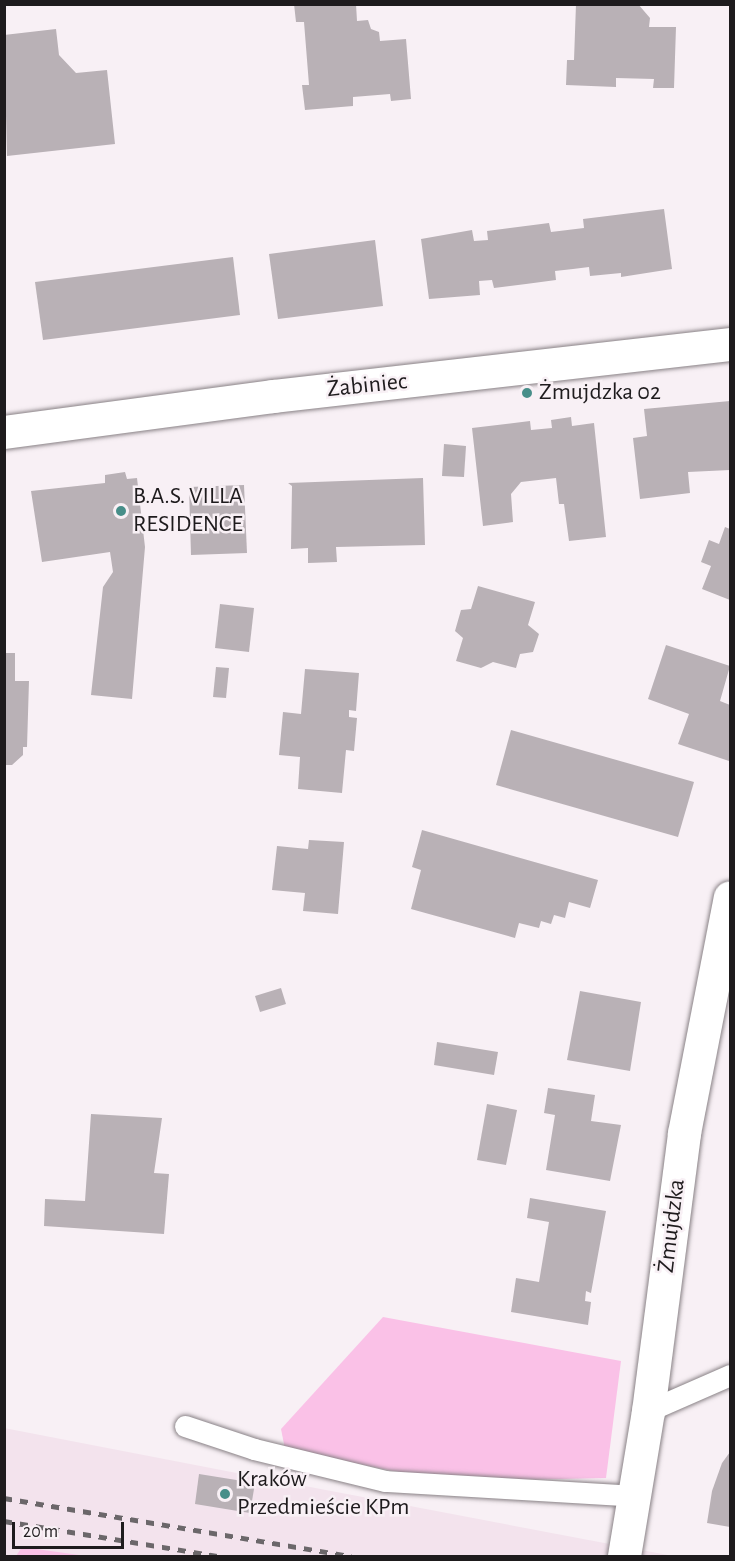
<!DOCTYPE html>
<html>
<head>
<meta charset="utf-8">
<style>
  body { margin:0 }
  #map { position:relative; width:735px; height:1561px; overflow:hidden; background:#f8f0f5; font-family:"Alegreya Sans",sans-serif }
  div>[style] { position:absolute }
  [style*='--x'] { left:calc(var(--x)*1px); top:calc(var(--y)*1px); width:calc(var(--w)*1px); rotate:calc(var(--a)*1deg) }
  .built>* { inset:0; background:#f3e3ed }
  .green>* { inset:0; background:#fac1e7 }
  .building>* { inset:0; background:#b9b1b6 }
  .roads { filter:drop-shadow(0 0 2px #898286) drop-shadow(0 0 2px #898286) }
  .lane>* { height:21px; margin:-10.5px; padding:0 10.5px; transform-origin:10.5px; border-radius:10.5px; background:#fff }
  .street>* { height:33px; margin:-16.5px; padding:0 16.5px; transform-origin:16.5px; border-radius:16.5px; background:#fff }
  .rail>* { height:4.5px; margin-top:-2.25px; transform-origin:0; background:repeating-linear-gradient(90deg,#6b676a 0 8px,transparent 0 16px) }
  .dots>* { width:16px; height:16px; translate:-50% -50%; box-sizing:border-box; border:3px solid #f8f0f5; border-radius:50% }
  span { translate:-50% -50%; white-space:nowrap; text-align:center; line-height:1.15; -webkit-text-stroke:5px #f8f0f5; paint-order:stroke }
  .street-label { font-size:24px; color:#1e1b1d }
  .poi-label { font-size:24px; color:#1e1b1d }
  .left { translate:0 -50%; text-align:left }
  .frame { position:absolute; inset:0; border:6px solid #1e1b1d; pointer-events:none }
  .scale { position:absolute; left:12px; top:1522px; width:112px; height:27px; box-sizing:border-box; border:3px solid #1e1b1d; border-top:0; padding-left:8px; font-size:18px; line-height:21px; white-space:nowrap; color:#1e1b1d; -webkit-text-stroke:4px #f8f0f5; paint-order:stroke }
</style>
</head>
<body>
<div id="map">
  <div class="built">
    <div style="clip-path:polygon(4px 1428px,268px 1479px,673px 1556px,5px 1556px)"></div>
  </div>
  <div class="green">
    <div style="clip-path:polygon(383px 1317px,621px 1361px,606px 1478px,514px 1480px,413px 1475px,285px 1449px,281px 1429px)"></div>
    <div style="clip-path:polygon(22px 1547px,86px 1556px,16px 1556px)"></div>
  </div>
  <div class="building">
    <div style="clip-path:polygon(294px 4px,356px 4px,357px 21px,368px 20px,371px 29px,379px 32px,380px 41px,406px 39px,411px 99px,391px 101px,390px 94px,353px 97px,353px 106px,305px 110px,302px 85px,309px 85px,304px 22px,296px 22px)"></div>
    <div style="clip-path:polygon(576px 4px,638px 4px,650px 18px,649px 27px,676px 27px,674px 88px,653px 88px,654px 79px,616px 78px,616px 87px,566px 85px,567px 60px,574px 60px)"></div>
    <div style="clip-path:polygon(56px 29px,59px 55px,76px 73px,107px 70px,115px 144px,7px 156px,4px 35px)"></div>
    <div style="clip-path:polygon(664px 209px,672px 269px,621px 277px,621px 273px,590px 276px,589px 267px,573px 269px,555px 271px,556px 280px,526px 284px,494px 288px,492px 280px,479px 281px,480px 295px,429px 299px,421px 239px,472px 230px,474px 241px,488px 240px,487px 231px,549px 223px,551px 232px,584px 228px,583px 219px)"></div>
    <div style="clip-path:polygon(375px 240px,383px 306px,278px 319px,269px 254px)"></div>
    <div style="clip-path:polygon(233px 257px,240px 315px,43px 340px,35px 282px)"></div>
    <div style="clip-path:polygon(730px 401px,730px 470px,688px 472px,690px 493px,640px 499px,633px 438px,647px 436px,644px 409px)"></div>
    <div style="clip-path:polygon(571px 417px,572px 426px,594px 423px,606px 537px,569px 541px,564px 504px,559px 504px,556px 478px,521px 482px,511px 494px,513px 522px,483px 526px,472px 428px,530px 421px,531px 430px,552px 428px,551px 420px)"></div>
    <div style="clip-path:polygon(444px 444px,466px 446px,464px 477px,442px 476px)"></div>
    <div style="clip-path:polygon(125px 472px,127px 479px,137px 478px,145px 547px,132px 699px,91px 695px,103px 587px,113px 572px,110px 552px,42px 562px,31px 491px,105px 483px,105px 475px)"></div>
    <div style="clip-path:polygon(423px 478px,425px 545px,336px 547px,337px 562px,308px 563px,308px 548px,291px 549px,292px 486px,288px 483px)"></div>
    <div style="clip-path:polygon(244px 485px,247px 553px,191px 555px,189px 487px)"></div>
    <div style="clip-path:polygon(725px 527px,730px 529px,730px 600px,702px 589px,711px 566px,701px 562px,709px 540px,719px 544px)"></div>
    <div style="clip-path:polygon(478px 586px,535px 602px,528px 625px,539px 634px,533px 652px,520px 654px,516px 668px,493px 662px,481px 668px,456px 661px,463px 638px,455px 631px,461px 610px,471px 609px)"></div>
    <div style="clip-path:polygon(220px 604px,254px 608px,249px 652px,215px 648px)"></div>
    <div style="clip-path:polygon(666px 645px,730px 666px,720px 701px,730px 705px,729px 761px,678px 744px,689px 714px,648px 699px)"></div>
    <div style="clip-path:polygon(4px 653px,15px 653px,15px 681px,29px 681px,27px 747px,23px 747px,23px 755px,12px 765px,4px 765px)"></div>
    <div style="clip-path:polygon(216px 667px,229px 668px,226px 698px,213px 697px)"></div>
    <div style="clip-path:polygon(305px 669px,359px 673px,356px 711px,349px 710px,349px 717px,357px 718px,354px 751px,346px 750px,342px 793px,298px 789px,300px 757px,279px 755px,283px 712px,301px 714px)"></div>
    <div style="clip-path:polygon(511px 730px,694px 782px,678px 837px,496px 785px)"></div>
    <div style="clip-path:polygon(422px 830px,598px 880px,590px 908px,569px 902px,565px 918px,554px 915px,551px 924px,541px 921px,539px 928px,519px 923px,515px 938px,411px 909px,421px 870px,412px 867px)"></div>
    <div style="clip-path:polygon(309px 840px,344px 842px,338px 914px,303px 911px,305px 893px,272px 890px,277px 846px,308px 849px)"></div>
    <div style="clip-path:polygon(281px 988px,286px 1004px,260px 1012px,255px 996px)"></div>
    <div style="clip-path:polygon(580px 991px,641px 1002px,630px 1071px,567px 1060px)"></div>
    <div style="clip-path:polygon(437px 1042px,498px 1052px,494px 1075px,434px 1065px)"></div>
    <div style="clip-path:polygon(548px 1088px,595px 1095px,591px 1121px,621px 1125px,610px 1181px,546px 1170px,555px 1115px,544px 1113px)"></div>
    <div style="clip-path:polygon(487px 1104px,517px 1110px,506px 1165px,477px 1160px)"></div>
    <div style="clip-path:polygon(91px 1114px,162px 1118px,154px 1173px,169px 1174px,164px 1234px,44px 1226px,45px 1199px,85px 1201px)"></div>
    <div style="clip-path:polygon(530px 1198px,606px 1211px,591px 1293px,586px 1291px,585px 1301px,591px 1302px,588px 1325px,511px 1312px,516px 1278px,539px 1282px,549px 1222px,527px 1218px)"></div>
    <div style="clip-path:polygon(730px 1452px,730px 1527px,707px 1523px,712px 1491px,722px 1463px)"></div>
    <div style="clip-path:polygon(199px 1474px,255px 1483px,250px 1513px,195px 1504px)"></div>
  </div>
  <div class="roads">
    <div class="lane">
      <div style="--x:648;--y:1411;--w:90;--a:-23.7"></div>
      <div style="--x:185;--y:1426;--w:73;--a:18.4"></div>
      <div style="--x:254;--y:1449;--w:135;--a:13.7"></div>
      <div style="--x:385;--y:1481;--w:249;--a:3.4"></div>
    </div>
    <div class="street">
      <div style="--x:4;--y:432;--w:271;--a:-7.6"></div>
      <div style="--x:273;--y:396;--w:460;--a:-6.5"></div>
      <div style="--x:624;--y:1556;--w:147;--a:-80.6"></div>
      <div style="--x:648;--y:1411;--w:280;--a:-82.6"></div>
      <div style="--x:684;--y:1133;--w:240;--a:-79"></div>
    </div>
  </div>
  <div class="rail">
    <div style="--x:4;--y:1498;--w:352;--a:9.5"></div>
    <div style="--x:4;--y:1521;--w:216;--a:9.3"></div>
  </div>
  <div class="dots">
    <div style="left:527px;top:393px;background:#478e89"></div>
    <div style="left:121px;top:511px;background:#478e89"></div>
    <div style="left:225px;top:1494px;background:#478e89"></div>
  </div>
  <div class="street-label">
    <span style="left:367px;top:386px;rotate:-6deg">Żabiniec</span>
    <span style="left:672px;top:1226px;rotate:-83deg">Żmujdzka</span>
  </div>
  <div class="poi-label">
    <span class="left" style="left:539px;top:393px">Żmujdzka 02</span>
    <span class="left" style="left:133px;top:511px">B.A.S. VILLA<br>RESIDENCE</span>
    <span class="left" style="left:237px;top:1494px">Kraków<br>Przedmieście KPm</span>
  </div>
  <div class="frame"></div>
  <div class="scale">20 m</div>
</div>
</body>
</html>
